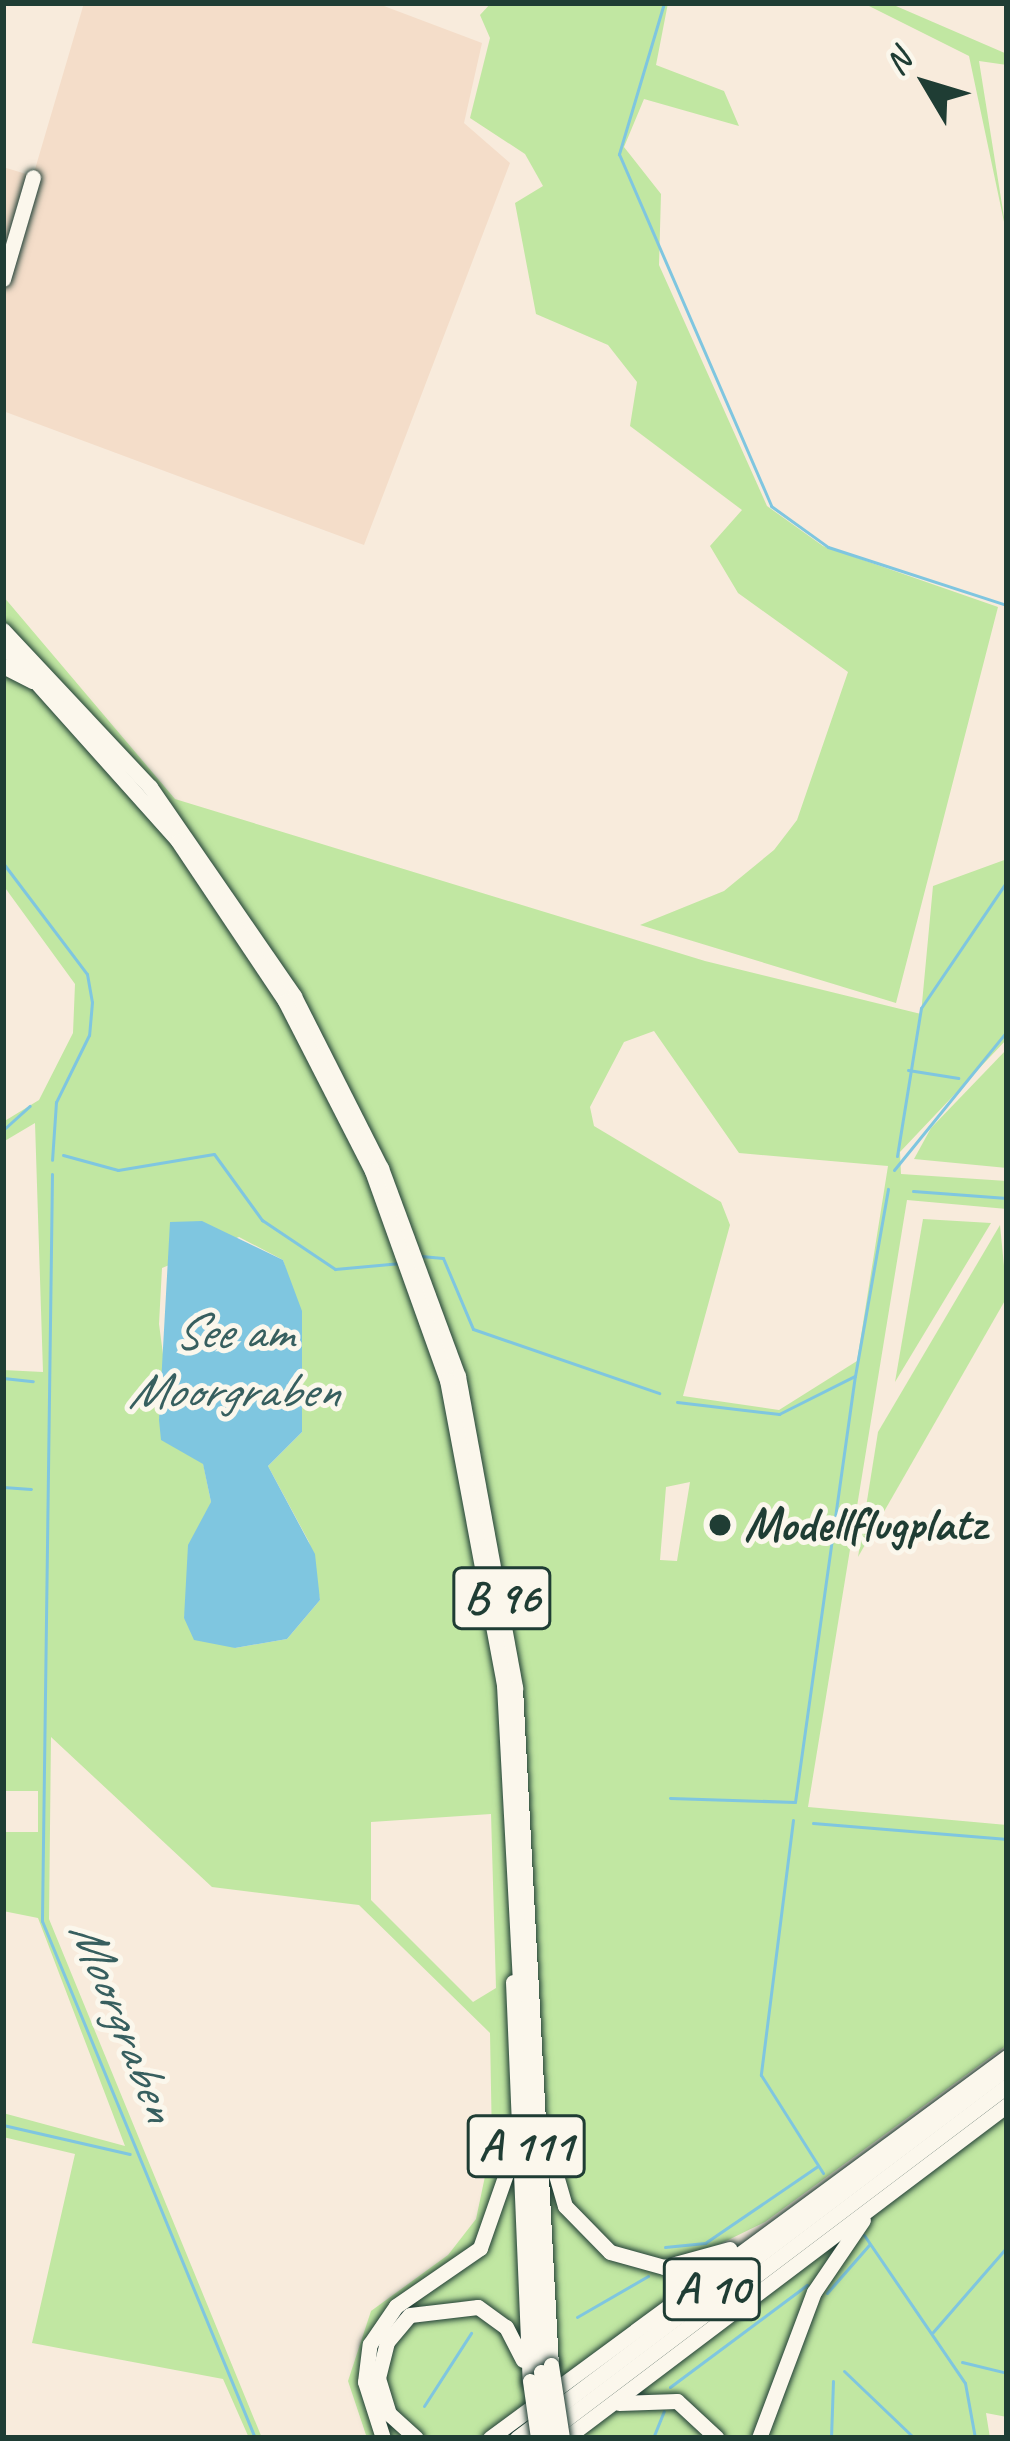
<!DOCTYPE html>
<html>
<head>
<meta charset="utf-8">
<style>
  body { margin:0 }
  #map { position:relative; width:1010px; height:2441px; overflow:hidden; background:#f8ebdc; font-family:Caveat,sans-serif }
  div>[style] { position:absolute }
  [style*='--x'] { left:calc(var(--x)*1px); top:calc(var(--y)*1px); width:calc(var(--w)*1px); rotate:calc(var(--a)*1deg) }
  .built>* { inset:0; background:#f4ddc9 }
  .green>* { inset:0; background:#c1e7a2 }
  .water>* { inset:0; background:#7fc6e0 }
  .stream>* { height:3px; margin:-1.5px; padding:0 1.5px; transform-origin:1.5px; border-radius:1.5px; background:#7fc6e0 }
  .roads { filter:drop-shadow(0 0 3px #1f3d34) drop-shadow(0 0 3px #1f3d34) }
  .highway>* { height:15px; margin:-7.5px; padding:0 7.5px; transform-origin:7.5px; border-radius:7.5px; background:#fbf7ec }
  .bridges { filter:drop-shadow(0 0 3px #1f3d34) drop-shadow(0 0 3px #1f3d34) }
  .highway-bridge>* { height:15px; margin:-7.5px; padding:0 7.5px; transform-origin:7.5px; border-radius:7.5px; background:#fbf7ec }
  .dots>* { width:33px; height:33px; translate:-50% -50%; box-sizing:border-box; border:6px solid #fbf7ec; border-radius:50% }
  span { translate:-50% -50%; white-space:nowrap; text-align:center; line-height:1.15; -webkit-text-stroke:10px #fbf7ec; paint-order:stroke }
  .shield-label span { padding:3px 9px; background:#fbf7ec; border:3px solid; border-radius:9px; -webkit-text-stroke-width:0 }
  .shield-label { font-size:45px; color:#1f3d34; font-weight:700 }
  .poi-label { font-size:48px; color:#1f3d34; font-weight:700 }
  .left { translate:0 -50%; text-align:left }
  .water-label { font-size:51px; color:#375f5f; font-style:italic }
  .frame { position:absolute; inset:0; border:6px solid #1f3d34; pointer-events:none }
  .north { position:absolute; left:866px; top:24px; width:120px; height:120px; -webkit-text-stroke:9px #fbf7ec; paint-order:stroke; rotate:308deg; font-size:33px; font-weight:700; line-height:48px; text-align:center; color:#1f3d34 }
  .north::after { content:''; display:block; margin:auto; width:42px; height:54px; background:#1f3d34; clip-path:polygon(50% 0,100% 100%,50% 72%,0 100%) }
</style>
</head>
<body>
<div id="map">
  <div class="built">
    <div style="clip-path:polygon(84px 3px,376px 3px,482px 43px,464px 123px,510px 163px,364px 545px,3px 411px,3px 167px,33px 176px)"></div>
  </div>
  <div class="green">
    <div style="clip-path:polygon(491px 3px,668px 3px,656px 65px,724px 91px,739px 126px,644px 99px,624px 147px,661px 194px,659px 265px,767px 506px,823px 546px,998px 607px,896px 1003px,640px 925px,724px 891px,774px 850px,797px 820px,848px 672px,738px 593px,710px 546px,742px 510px,630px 426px,637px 382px,608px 345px,536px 314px,515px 203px,543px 186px,525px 154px,470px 118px,490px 38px,480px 15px)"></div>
    <div style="clip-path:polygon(863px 3px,889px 3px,1007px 54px,1007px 65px,979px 61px,1007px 236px,969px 56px)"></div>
    <div style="clip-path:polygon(evenodd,3px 596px,175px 799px,705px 961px,921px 1014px,933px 886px,1007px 859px,1007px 1039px,900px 1152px,901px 1174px,1007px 1181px,1007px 1209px,907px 1200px,808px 1807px,1007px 1825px,1007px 2045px,765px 2222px,683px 2262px,624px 2254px,571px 2207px,544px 2113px,565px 2214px,598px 2249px,676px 2270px,729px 2255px,502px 2438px,367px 2438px,348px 2381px,371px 2311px,448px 2255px,476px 2219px,492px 2143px,490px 2033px,359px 1905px,212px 1887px,51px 1737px,49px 1919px,262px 2438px,249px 2438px,223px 2379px,32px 2343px,75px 2154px,3px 2137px,3px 2113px,125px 2146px,38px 1918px,3px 1911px,3px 1832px,38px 1832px,38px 1791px,3px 1791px,3px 1370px,43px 1372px,35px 1123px,3px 1142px,3px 1122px,39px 1100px,73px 1033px,75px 984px,3px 885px,3px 596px,654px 1031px,739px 1153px,888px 1166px,857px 1361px,779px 1410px,683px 1396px,730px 1225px,721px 1202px,594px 1126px,590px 1107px,624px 1042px,654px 1031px,3px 596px,239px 1237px,283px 1260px,298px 1311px,302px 1432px,268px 1466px,309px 1542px,320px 1600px,287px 1639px,235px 1648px,184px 1618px,211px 1502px,203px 1463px,159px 1420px,168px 1392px,159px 1324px,162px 1268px,239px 1237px,3px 596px,690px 1482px,677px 1561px,660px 1560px,666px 1487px,690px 1482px,3px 596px,491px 1814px,496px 1988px,473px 2002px,371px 1900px,371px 1822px,491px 1814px)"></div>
    <div style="clip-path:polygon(1007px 1049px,1007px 1168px,914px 1159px,931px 1128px)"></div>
    <div style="clip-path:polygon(923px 1219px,991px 1223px,895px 1382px)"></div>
    <div style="clip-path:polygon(1000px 1225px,1007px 1297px,858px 1557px,878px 1432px)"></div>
    <div style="clip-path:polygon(1007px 2113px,1007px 2417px,986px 2413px,990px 2438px,766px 2438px,821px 2290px,865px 2222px)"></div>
    <div style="clip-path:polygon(848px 2227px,809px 2289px,752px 2438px,721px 2438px,678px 2396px,634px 2394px)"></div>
    <div style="clip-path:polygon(670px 2402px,712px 2438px,572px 2438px,619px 2407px)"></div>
  </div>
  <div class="water">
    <div style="clip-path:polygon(202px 1221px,283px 1260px,302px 1311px,302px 1432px,268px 1466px,315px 1554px,320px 1600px,287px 1639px,235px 1648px,194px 1640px,184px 1618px,188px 1545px,211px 1502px,203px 1464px,161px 1440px,159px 1420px,170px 1222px)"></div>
  </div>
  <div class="stream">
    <div style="--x:664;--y:3;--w:158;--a:106.6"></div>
    <div style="--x:619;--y:154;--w:383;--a:66.6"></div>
    <div style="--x:771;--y:506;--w:70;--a:35.7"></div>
    <div style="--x:828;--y:547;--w:188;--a:18"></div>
    <div style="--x:3;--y:863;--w:139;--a:52.9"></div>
    <div style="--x:87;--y:974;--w:28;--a:80"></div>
    <div style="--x:92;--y:1002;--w:33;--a:95"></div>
    <div style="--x:89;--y:1035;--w:75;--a:116.2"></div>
    <div style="--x:56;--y:1102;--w:58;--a:93.9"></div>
    <div style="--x:908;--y:1070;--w:51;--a:9.1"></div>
    <div style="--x:3;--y:1130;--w:36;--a:-42"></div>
    <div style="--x:63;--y:1155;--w:57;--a:15.3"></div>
    <div style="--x:118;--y:1170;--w:97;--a:-9.5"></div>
    <div style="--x:214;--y:1154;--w:82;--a:54"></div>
    <div style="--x:262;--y:1220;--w:88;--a:33.9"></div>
    <div style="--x:335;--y:1269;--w:66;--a:-5.2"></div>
    <div style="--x:897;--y:1156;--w:150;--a:-80.8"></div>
    <div style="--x:921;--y:1008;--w:153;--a:-55.9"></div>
    <div style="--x:894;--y:1170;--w:179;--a:-50.9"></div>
    <div style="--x:52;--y:1174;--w:747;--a:90.77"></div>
    <div style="--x:42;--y:1921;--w:559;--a:67.61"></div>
    <div style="--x:913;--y:1191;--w:94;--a:4.3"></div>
    <div style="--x:421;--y:1256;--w:22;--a:5"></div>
    <div style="--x:443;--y:1258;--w:77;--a:67.1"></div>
    <div style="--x:473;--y:1329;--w:197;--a:19"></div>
    <div style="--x:3;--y:1378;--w:30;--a:6"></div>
    <div style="--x:677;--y:1402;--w:103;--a:6.7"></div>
    <div style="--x:779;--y:1414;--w:85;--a:-26.6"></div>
    <div style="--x:855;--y:1376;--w:190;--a:-80"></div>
    <div style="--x:3;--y:1487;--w:28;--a:4"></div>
    <div style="--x:670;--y:1798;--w:125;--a:1.8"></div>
    <div style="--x:795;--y:1802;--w:430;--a:-82"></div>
    <div style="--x:793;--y:1820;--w:257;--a:97.2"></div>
    <div style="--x:761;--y:2075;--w:116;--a:57.7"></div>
    <div style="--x:813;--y:1823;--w:195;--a:4.7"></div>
    <div style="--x:3;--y:2125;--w:130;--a:12.9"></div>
    <div style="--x:864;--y:2235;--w:179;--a:55.7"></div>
    <div style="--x:965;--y:2383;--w:56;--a:79.7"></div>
    <div style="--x:665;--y:2247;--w:40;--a:-5.7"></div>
    <div style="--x:705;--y:2243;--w:137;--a:-34.3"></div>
    <div style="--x:827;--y:2293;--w:64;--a:-48.8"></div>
    <div style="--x:577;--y:2317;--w:82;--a:-30"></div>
    <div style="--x:933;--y:2332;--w:113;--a:-49"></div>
    <div style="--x:962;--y:2362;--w:46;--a:13.7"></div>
    <div style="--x:844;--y:2371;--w:97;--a:43.7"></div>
    <div style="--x:670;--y:2387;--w:171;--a:-36.7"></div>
    <div style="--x:424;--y:2406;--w:87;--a:-57.2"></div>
    <div style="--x:653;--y:2438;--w:29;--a:-68"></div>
    <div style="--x:831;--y:2438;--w:57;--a:-88"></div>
  </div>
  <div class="roads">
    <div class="highway">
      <div style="--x:3;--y:279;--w:106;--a:-73.6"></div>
      <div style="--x:3;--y:630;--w:215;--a:46.9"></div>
      <div style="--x:150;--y:787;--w:254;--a:55.4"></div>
      <div style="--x:294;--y:996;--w:193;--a:63.2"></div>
      <div style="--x:381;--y:1168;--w:222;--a:69.7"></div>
      <div style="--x:458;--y:1376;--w:317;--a:79.6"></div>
      <div style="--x:515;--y:1688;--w:678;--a:86.96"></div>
      <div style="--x:3;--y:645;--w:263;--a:48.2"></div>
      <div style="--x:178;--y:841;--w:192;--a:56.2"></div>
      <div style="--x:285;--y:1001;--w:191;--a:62.9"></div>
      <div style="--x:372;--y:1171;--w:222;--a:70.3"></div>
      <div style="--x:447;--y:1380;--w:310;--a:79.4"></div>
      <div style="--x:504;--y:1685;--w:688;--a:86.92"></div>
      <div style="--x:3;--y:666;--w:33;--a:27"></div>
      <div style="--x:513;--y:1982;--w:399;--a:87.6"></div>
      <div style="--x:543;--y:2130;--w:79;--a:73.9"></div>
      <div style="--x:565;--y:2206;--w:64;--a:45.6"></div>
      <div style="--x:610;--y:2252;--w:56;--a:15.5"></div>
      <div style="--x:664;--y:2267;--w:68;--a:-15.3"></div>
      <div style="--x:619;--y:2403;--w:58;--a:-2"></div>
      <div style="--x:677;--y:2401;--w:54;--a:42.8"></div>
      <div style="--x:553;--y:2429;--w:569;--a:-37.07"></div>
      <div style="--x:383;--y:2438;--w:59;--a:-107.8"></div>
      <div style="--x:365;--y:2382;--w:38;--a:-83"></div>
      <div style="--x:370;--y:2344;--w:46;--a:-55.6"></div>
      <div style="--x:396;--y:2306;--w:102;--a:-34.6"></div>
      <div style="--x:480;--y:2248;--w:85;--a:-70.7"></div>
      <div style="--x:416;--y:2438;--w:36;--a:-138"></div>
      <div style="--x:389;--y:2414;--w:38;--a:-107"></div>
      <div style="--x:378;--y:2378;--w:37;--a:-76"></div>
      <div style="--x:387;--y:2342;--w:35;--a:-50"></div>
      <div style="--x:410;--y:2315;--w:68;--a:-6.7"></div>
      <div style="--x:478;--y:2307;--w:34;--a:36"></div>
      <div style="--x:506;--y:2327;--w:37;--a:63"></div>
      <div style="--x:490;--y:2438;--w:642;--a:-36.39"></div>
      <div style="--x:517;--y:2438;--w:614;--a:-37.06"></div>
      <div style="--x:566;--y:2438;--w:553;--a:-37.06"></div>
      <div style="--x:759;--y:2438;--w:156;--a:-69.4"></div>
      <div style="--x:814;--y:2292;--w:87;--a:-55.8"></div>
    </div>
  </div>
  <div class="bridges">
    <div class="highway-bridge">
      <div style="--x:551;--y:2365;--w:74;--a:81.4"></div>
      <div style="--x:541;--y:2372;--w:67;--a:81.4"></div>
      <div style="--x:530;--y:2381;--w:58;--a:82"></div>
    </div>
  </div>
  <div class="dots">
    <div style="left:720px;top:1525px;background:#1f3d34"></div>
  </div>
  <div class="shield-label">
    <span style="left:502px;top:1598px">B 96</span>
    <span style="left:526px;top:2146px">A 111</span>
    <span style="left:712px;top:2289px">A 10</span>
  </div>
  <div class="poi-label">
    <span class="left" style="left:744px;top:1525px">Modellflugplatz</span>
  </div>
  <div class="water-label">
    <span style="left:233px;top:1361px">See am<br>Moorgraben</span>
    <span style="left:124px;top:2020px;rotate:68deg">Moorgraben</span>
  </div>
  <div class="frame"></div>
  <div class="north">N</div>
</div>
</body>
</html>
